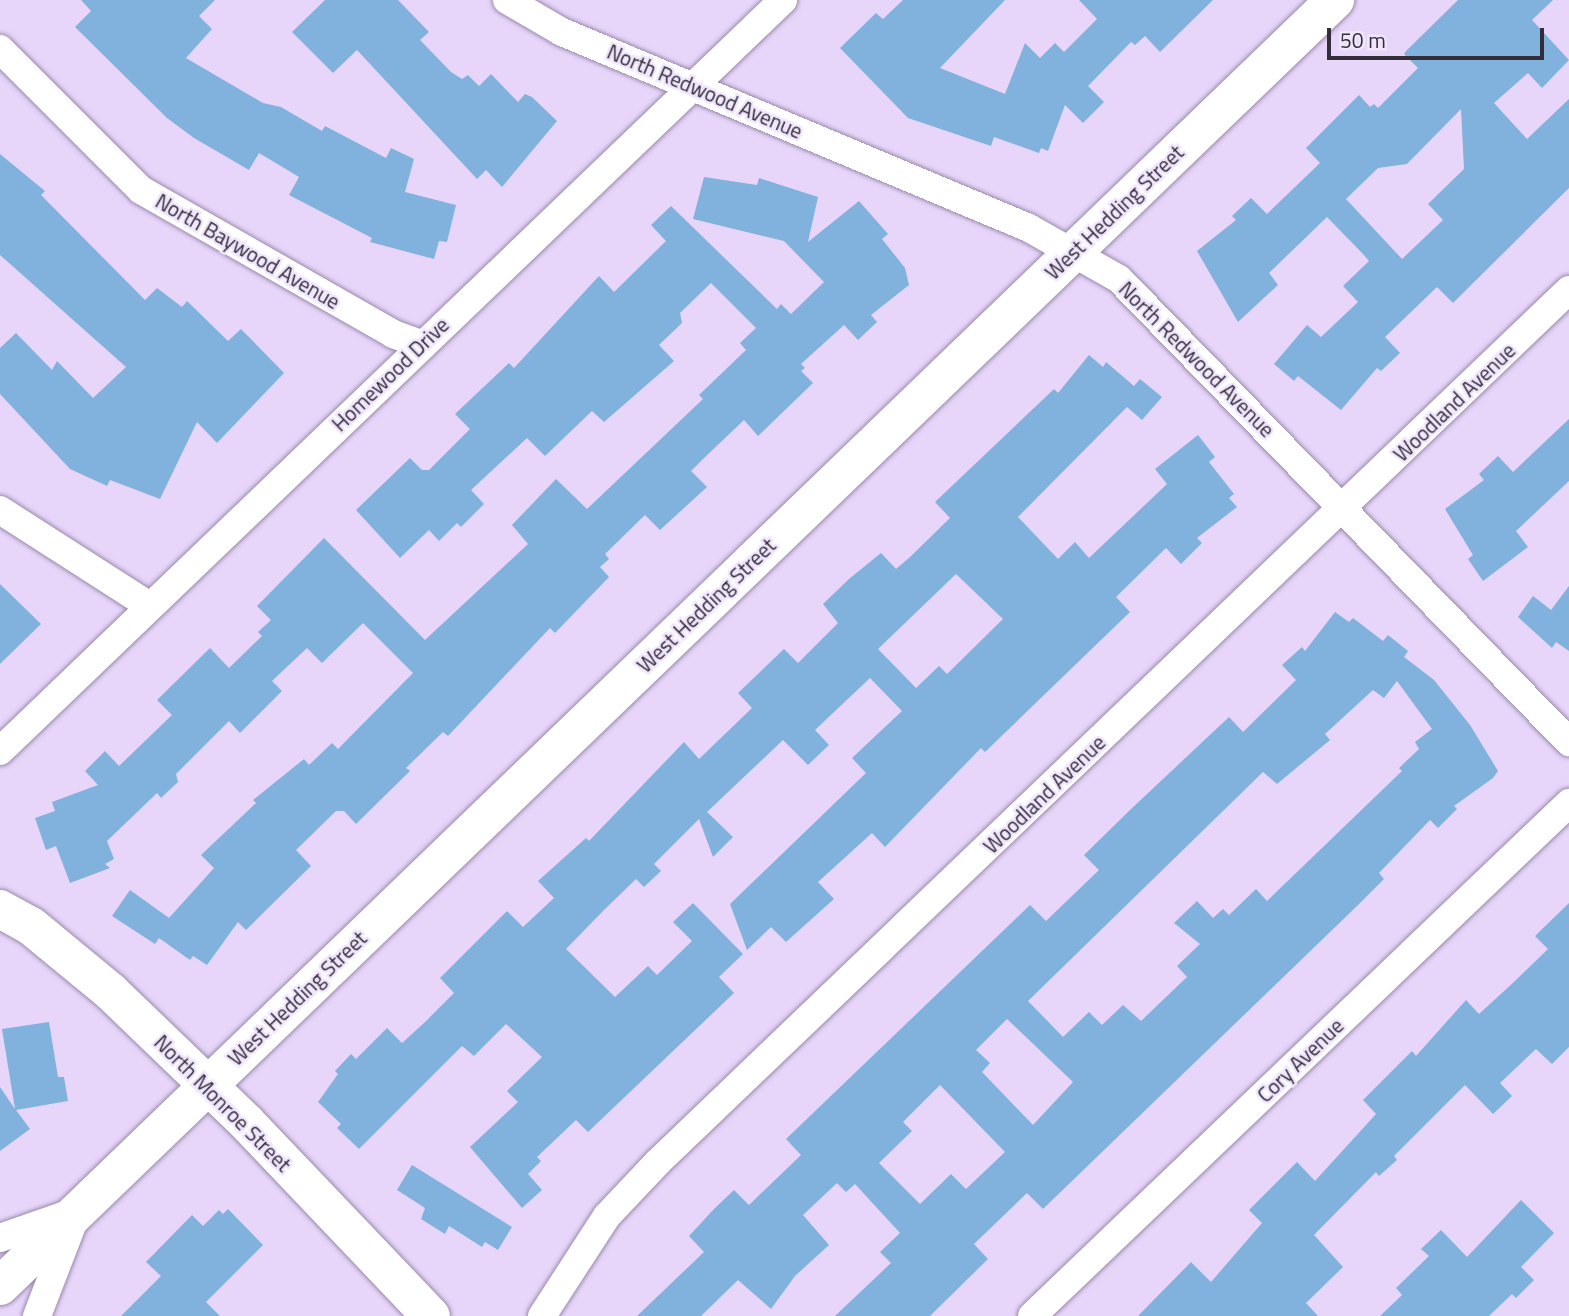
<!DOCTYPE html>
<html>
<head>
<meta charset="utf-8">
<style>
  body { margin:0 }
  #map { position:relative; width:1569px; height:1316px; overflow:hidden; background:#e7d6fa; font-family:"Titillium Web",sans-serif }
  div>[style] { position:absolute }
  [style*='--x'] { left:calc(var(--x)*1px); top:calc(var(--y)*1px); width:calc(var(--w)*1px); rotate:calc(var(--a)*1deg) }
  .building>* { inset:0; background:#81b1dd }
  .roads { filter:drop-shadow(0 0 2px #9a8aac) drop-shadow(0 0 2px #9a8aac) }
  .street>* { height:28px; margin:-14px; padding:0 14px; transform-origin:14px; border-radius:14px; background:#fff }
  .secondary>* { height:38px; margin:-19px; padding:0 19px; transform-origin:19px; border-radius:19px; background:#fff }
  span { translate:-50% -50%; white-space:nowrap; text-align:center; line-height:1.15; -webkit-text-stroke:5px #f0e6fc; paint-order:stroke }
  .street-label { font-size:21px; color:#332d3a }
  .scale { position:absolute; left:1327px; top:28px; width:217px; height:32px; box-sizing:border-box; border:4px solid #332d3a; border-top:0; padding-left:9px; font-size:21px; line-height:24px; white-space:nowrap; color:#332d3a; -webkit-text-stroke:5px #f0e6fc; paint-order:stroke }
</style>
</head>
<body>
<div id="map">
  <div class="building">
    <div style="clip-path:polygon(81px 0,215px 0,199px 16px,212px 29px,186px 58px,263px 103px,281px 107px,322px 131px,325px 126px,386px 158px,391px 148px,414px 159px,405px 192px,456px 205px,447px 242px,439px 241px,434px 259px,370px 242px,372px 238px,289px 195px,299px 177px,259px 153px,249px 170px,194px 138px,167px 118px,75px 27px,91px 11px)"></div>
    <div style="clip-path:polygon(325px 0,398px 0,429px 32px,420px 40px,451px 72px,462px 79px,468px 75px,479px 86px,491px 74px,518px 102px,525px 94px,532px 97px,557px 121px,502px 187px,486px 170px,477px 179px,357px 50px,333px 73px,292px 32px)"></div>
    <div style="clip-path:polygon(903px 0,1005px 0,940px 68px,1005px 94px,1025px 43px,1040px 58px,1055px 43px,1064px 52px,1097px 19px,1079px 0,1213px 0,1160px 52px,1145px 36px,1135px 45px,1131px 42px,1088px 86px,1104px 102px,1083px 123px,1065px 105px,1048px 151px,1041px 148px,1039px 153px,994px 137px,991px 146px,908px 118px,840px 48px,876px 13px,883px 19px)"></div>
    <div style="clip-path:polygon(evenodd,1458px 0,1553px 0,1532px 20px,1569px 60px,1542px 88px,1528px 73px,1494px 103px,1527px 139px,1569px 99px,1569px 188px,1453px 303px,1437px 287px,1385px 337px,1400px 353px,1381px 371px,1377px 368px,1341px 410px,1298px 376px,1294px 381px,1274px 364px,1307px 325px,1321px 337px,1358px 302px,1343px 286px,1369px 261px,1363px 254px,1327px 217px,1269px 273px,1278px 285px,1238px 322px,1197px 251px,1236px 220px,1232px 216px,1251px 198px,1267px 214px,1320px 163px,1306px 148px,1359px 95px,1370px 107px,1374px 104px,1378px 108px,1418px 68px,1404px 54px,1407px 50px,1458px 0,1461px 109px,1464px 169px,1428px 204px,1443px 220px,1402px 259px,1346px 199px,1378px 168px,1407px 164px,1461px 109px)"></div>
    <div style="clip-path:polygon(0 154px,45px 191px,41px 195px,145px 300px,157px 288px,182px 307px,187px 301px,228px 341px,241px 329px,284px 373px,217px 443px,197px 422px,160px 499px,110px 480px,107px 486px,70px 469px,0 394px,0 348px,16px 333px,52px 370px,57px 361px,93px 398px,126px 367px,0 255px)"></div>
    <div style="clip-path:polygon(704px 177px,757px 185px,759px 178px,818px 197px,808px 242px,859px 201px,888px 234px,882px 239px,905px 268px,909px 285px,871px 315px,877px 322px,858px 340px,844px 325px,801px 364px,805px 368px,801px 371px,813px 383px,758px 436px,744px 420px,703px 459px,691px 471px,707px 487px,660px 530px,645px 515px,605px 554px,609px 559px,600px 567px,609px 577px,555px 633px,550px 628px,448px 736px,443px 732px,406px 768px,410px 771px,356px 824px,344px 811px,336px 811px,296px 850px,311px 866px,246px 930px,238px 922px,207px 965px,193px 956px,190px 960px,159px 938px,155px 944px,112px 916px,130px 890px,169px 918px,214px 868px,201px 855px,256px 803px,253px 800px,304px 759px,309px 765px,332px 743px,338px 749px,413px 673px,363px 623px,322px 663px,307px 648px,272px 681px,282px 691px,240px 733px,229px 721px,176px 774px,178px 782px,161px 798px,157px 793px,107px 841px,114px 859px,105px 864px,110px 868px,70px 883px,56px 846px,46px 850px,35px 818px,55px 811px,52px 802px,98px 785px,85px 771px,105px 751px,119px 766px,172px 715px,157px 700px,210px 648px,229px 668px,262px 636px,258px 632px,271px 620px,257px 606px,324px 538px,425px 640px,528px 544px,512px 525px,556px 479px,587px 509px,703px 399px,699px 395px,746px 350px,740px 343px,756px 328px,711px 283px,680px 313px,682px 323px,659px 345px,674px 361px,604px 422px,592px 411px,545px 456px,527px 438px,471px 490px,484px 504px,461px 527px,457px 523px,439px 541px,429px 530px,400px 558px,356px 510px,410px 458px,422px 470px,429px 470px,470px 429px,455px 414px,509px 363px,514px 368px,599px 276px,614px 292px,666px 241px,651px 225px,671px 206px,777px 309px,781px 304px,791px 314px,824px 282px,784px 241px,693px 219px)"></div>
    <div style="clip-path:polygon(evenodd,1089px 355px,1103px 367px,1106px 362px,1134px 386px,1140px 379px,1162px 397px,1142px 420px,1127px 407px,1018px 517px,1058px 559px,1075px 542px,1089px 558px,1167px 484px,1155px 469px,1198px 435px,1215px 457px,1209px 462px,1234px 494px,1229px 498px,1237px 507px,1197px 538px,1202px 543px,1181px 564px,1166px 548px,1116px 597px,1130px 612px,985px 752px,981px 748px,885px 847px,872px 833px,818px 882px,834px 899px,786px 942px,771px 927px,747px 950px,730px 904px,866px 773px,852px 758px,902px 711px,870px 678px,815px 730px,829px 745px,808px 765px,783px 740px,707px 812px,733px 837px,713px 857px,699px 819px,654px 864px,661px 871px,644px 887px,636px 879px,603px 911px,566px 949px,615px 997px,648px 966px,657px 975px,692px 941px,673px 922px,693px 903px,743px 954px,719px 977px,734px 993px,588px 1132px,576px 1120px,537px 1157px,541px 1161px,528px 1174px,542px 1190px,522px 1208px,470px 1147px,518px 1102px,507px 1091px,542px 1057px,506px 1024px,474px 1056px,462px 1046px,359px 1149px,337px 1128px,341px 1124px,318px 1102px,338px 1074px,335px 1071px,351px 1054px,356px 1059px,387px 1028px,402px 1043px,424px 1023px,454px 993px,440px 978px,507px 911px,523px 927px,554px 898px,538px 881px,586px 838px,589px 841px,684px 742px,699px 759px,752px 708px,738px 693px,784px 649px,798px 663px,838px 623px,823px 604px,849px 579px,881px 553px,896px 569px,909px 558px,950px 518px,935px 502px,1054px 389px,1058px 393px,1089px 355px,956px 574px,1003px 619px,947px 674px,939px 666px,916px 688px,878px 649px,956px 574px)"></div>
    <div style="clip-path:polygon(1569px 419px,1569px 481px,1516px 531px,1528px 547px,1483px 581px,1468px 559px,1473px 555px,1445px 509px,1484px 480px,1479px 474px,1498px 456px,1513px 472px)"></div>
    <div style="clip-path:polygon(0 584px,41px 624px,0 664px)"></div>
    <div style="clip-path:polygon(1569px 586px,1569px 651px,1556px 642px,1552px 648px,1518px 617px,1533px 596px,1551px 610px)"></div>
    <div style="clip-path:polygon(evenodd,1335px 612px,1349px 622px,1353px 618px,1383px 641px,1388px 635px,1408px 651px,1404px 657px,1434px 680px,1470px 725px,1498px 771px,1493px 778px,1454px 806px,1457px 809px,1438px 828px,1430px 820px,1379px 873px,1384px 879px,1358px 905px,1043px 1209px,1027px 1193px,974px 1244px,988px 1259px,930px 1316px,835px 1316px,891px 1263px,880px 1252px,900px 1233px,855px 1184px,846px 1192px,837px 1183px,803px 1215px,829px 1245px,795px 1276px,771px 1309px,738px 1280px,701px 1316px,637px 1316px,704px 1252px,689px 1236px,714px 1209px,734px 1190px,749px 1205px,801px 1155px,786px 1139px,1030px 905px,1046px 921px,1099px 870px,1084px 855px,1130px 810px,1229px 717px,1243px 732px,1296px 680px,1282px 665px,1302px 647px,1305px 651px,1335px 612px,1397px 681px,1432px 729px,1415px 742px,1419px 749px,1399px 768px,1402px 771px,1267px 901px,1256px 889px,1229px 915px,1223px 909px,1213px 918px,1197px 901px,1174px 923px,1200px 944px,1177px 966px,1187px 977px,1141px 1021px,1123px 1005px,1102px 1025px,1089px 1012px,1063px 1037px,1028px 1001px,1263px 772px,1277px 784px,1330px 740px,1325px 734px,1373px 690px,1384px 698px,1397px 681px,1335px 612px,1007px 1019px,1073px 1082px,1033px 1125px,982px 1072px,990px 1063px,976px 1050px,1007px 1019px,1335px 612px,940px 1085px,1005px 1152px,966px 1189px,951px 1174px,920px 1204px,879px 1163px,912px 1131px,903px 1122px,940px 1085px)"></div>
    <div style="clip-path:polygon(1569px 903px,1569px 1047px,1552px 1064px,1536px 1049px,1500px 1083px,1512px 1096px,1493px 1114px,1465px 1085px,1394px 1156px,1397px 1160px,1379px 1176px,1376px 1172px,1314px 1235px,1343px 1267px,1306px 1303px,1318px 1316px,1138px 1316px,1191px 1262px,1211px 1282px,1262px 1223px,1249px 1210px,1297px 1162px,1315px 1181px,1376px 1114px,1363px 1100px,1412px 1051px,1416px 1056px,1466px 1000px,1479px 1014px,1515px 981px,1548px 949px,1535px 936px)"></div>
    <div style="clip-path:polygon(49px 1022px,58px 1077px,64px 1077px,68px 1101px,16px 1110px,30px 1129px,0 1151px,0 1087px,15px 1109px,2px 1029px)"></div>
    <div style="clip-path:polygon(412px 1165px,512px 1227px,498px 1250px,485px 1242px,482px 1247px,449px 1226px,445px 1234px,421px 1219px,425px 1208px,397px 1190px)"></div>
    <div style="clip-path:polygon(1521px 1200px,1554px 1233px,1521px 1267px,1534px 1280px,1516px 1298px,1512px 1294px,1489px 1316px,1380px 1316px,1402px 1295px,1396px 1288px,1429px 1256px,1421px 1249px,1441px 1230px,1467px 1257px)"></div>
    <div style="clip-path:polygon(228px 1209px,263px 1245px,206px 1302px,220px 1316px,121px 1316px,161px 1276px,146px 1262px,192px 1215px,203px 1226px,219px 1210px,223px 1214px)"></div>
  </div>
  <div class="roads">
    <div class="street">
      <div style="--x:507;--y:0;--w:64;--a:30.2"></div>
      <div style="--x:562;--y:32;--w:506;--a:22.77"></div>
      <div style="--x:1029;--y:228;--w:103;--a:29.5"></div>
      <div style="--x:1119;--y:279;--w:646;--a:45.82"></div>
      <div style="--x:0;--y:49;--w:199;--a:45"></div>
      <div style="--x:141;--y:190;--w:290;--a:29.7"></div>
      <div style="--x:393;--y:334;--w:30;--a:20"></div>
      <div style="--x:0;--y:510;--w:176;--a:32.7"></div>
      <div style="--x:0;--y:751;--w:1085;--a:-43.8"></div>
      <div style="--x:0;--y:1238;--w:75;--a:-19.4"></div>
      <div style="--x:37;--y:1316;--w:103;--a:-68.9"></div>
      <div style="--x:542;--y:1316;--w:119;--a:-57"></div>
      <div style="--x:607;--y:1216;--w:74;--a:-46.6"></div>
      <div style="--x:658;--y:1162;--w:1261;--a:-43.75"></div>
      <div style="--x:1032;--y:1316;--w:743;--a:-43.69"></div>
    </div>
    <div class="secondary">
      <div style="--x:0;--y:909;--w:35;--a:29"></div>
      <div style="--x:31;--y:926;--w:104;--a:39.5"></div>
      <div style="--x:111;--y:992;--w:187;--a:43.9"></div>
      <div style="--x:246;--y:1122;--w:268;--a:46.4"></div>
      <div style="--x:0;--y:1286;--w:1854;--a:-43.93"></div>
    </div>
  </div>
  <div class="street-label">
    <span style="left:705px;top:91px;rotate:23deg">North Redwood Avenue</span>
    <span style="left:1114px;top:212px;rotate:-44deg">West Hedding Street</span>
    <span style="left:248px;top:251px;rotate:30deg">North Baywood Avenue</span>
    <span style="left:1197px;top:359px;rotate:45deg">North Redwood Avenue</span>
    <span style="left:390px;top:374px;rotate:-44deg">Homewood Drive</span>
    <span style="left:1454px;top:402px;rotate:-44deg">Woodland Avenue</span>
    <span style="left:706px;top:605px;rotate:-44deg">West Hedding Street</span>
    <span style="left:1044px;top:794px;rotate:-44deg">Woodland Avenue</span>
    <span style="left:297px;top:998px;rotate:-44deg">West Hedding Street</span>
    <span style="left:1300px;top:1060px;rotate:-44deg">Cory Avenue</span>
    <span style="left:223px;top:1103px;rotate:45deg">North Monroe Street</span>
  </div>
  <div class="scale">50 m</div>
</div>
</body>
</html>
